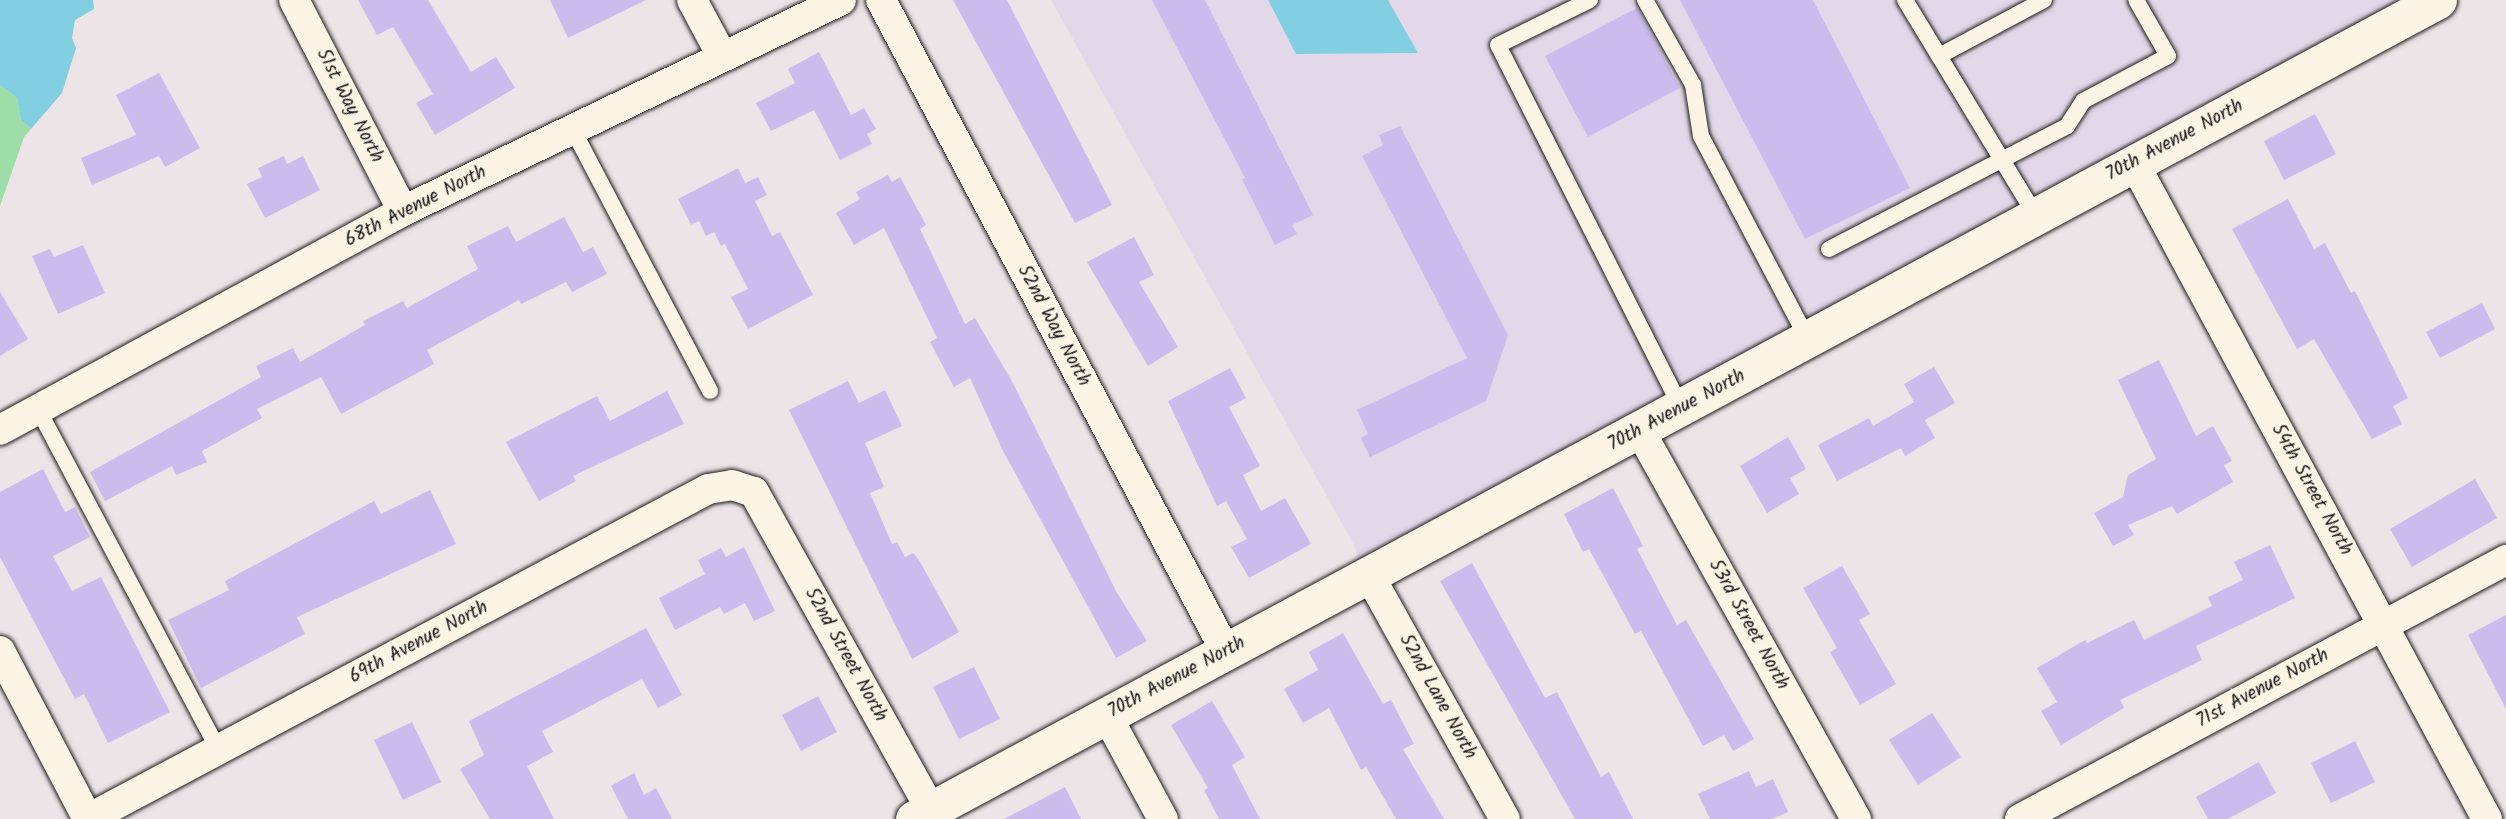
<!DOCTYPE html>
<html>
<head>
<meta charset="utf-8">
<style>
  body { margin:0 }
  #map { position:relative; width:2506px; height:819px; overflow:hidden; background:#ede4e7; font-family:Kalam,sans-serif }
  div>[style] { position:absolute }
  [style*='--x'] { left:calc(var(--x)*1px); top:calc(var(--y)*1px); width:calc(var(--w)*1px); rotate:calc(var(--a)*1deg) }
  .built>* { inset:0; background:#e3d8e9 }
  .green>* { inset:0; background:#9ddda7 }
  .water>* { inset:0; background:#81cfe0 }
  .building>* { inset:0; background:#cbbced }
  .roads { filter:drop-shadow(0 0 2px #1c1c1c) drop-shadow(0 0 2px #1c1c1c) }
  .service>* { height:16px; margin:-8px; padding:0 8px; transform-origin:8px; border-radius:8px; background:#fcf5e5 }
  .minor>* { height:30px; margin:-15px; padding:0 15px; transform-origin:15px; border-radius:15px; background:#fcf5e5 }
  .tertiary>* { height:37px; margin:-18.5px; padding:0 18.5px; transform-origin:18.5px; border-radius:18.5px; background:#fcf5e5 }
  span { translate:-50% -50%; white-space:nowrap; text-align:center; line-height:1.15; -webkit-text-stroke:5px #fcf5e5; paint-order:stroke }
  .street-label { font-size:19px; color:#1c1c1c }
</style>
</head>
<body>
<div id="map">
  <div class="built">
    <div style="clip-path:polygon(1051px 0,1268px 0,1297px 54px,1417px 53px,1388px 0,2407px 0,1360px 564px,1354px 545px)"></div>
  </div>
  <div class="green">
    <div style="clip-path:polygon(0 85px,17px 98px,21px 120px,31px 129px,24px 137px,0 206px)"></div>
  </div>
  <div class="water">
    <div style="clip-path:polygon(0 0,93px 0,94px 9px,75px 20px,72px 38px,76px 48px,62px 93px,31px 129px,21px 120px,17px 98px,0 85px)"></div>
    <div style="clip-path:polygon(1268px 0,1388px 0,1418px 53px,1296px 54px)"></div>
  </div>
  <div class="building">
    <div style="clip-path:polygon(358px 0,428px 0,471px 72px,496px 57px,515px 88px,435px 135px,416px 103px,433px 94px,393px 27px,377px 35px)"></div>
    <div style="clip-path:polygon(550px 0,646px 0,568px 38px)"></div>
    <div style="clip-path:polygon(953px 0,1007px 0,1112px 205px,1075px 223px)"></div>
    <div style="clip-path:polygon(1152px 0,1205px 0,1313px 215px,1292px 225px,1297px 234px,1275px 245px,1242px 179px,1245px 178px)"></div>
    <div style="clip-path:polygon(1680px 0,1813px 0,1910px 188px,1805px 239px)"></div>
    <div style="clip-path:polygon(1637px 8px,1680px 88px,1588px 137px,1545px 56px)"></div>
    <div style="clip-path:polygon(819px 52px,851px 115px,864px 108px,876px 129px,867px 134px,872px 144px,840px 160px,814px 110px,771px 131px,756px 103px,795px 83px,788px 69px)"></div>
    <div style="clip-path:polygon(159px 73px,200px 148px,165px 167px,159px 156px,92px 185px,81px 158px,136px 135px,116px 95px)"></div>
    <div style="clip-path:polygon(2315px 114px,2336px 154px,2284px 180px,2264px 141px)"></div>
    <div style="clip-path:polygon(1400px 126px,1508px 335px,1486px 401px,1370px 457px,1361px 438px,1368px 434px,1357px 410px,1467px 358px,1362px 156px,1383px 145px,1379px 135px)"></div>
    <div style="clip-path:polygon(284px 156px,287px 164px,303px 156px,320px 190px,265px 218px,247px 184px,262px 177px,258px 168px)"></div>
    <div style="clip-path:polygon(738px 168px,745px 183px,758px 177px,767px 195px,755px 201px,772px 236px,780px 232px,813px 295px,748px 329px,731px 297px,748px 289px,725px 244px,721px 246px,714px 232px,706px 236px,699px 221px,691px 225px,678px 199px)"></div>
    <div style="clip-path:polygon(888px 175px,892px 182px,900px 177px,926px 225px,920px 229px,965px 324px,975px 318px,1013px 383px,1116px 591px,1147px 641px,1116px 658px,1002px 449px,970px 378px,954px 387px,930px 342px,937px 338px,884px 228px,854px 245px,836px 213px,860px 199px,856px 192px)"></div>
    <div style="clip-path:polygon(2288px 199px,2314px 249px,2325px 243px,2351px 293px,2355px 291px,2408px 398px,2393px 406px,2402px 424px,2372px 439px,2314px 339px,2297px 349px,2232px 229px)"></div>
    <div style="clip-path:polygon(564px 217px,583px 252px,593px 247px,607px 274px,572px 292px,566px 282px,521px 304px,519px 300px,427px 350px,434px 364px,341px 414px,321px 377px,257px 409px,262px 418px,202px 451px,207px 462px,176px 475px,172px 466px,105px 501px,90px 472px,261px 377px,256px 366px,293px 348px,300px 362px,365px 325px,363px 321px,403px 301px,407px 308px,478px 269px,467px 246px,508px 226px,516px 242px)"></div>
    <div style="clip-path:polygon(1134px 237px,1154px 275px,1139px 282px,1178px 347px,1148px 366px,1087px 262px)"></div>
    <div style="clip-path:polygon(83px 245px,105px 293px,58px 314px,32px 256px,50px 249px,54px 257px)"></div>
    <div style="clip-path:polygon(0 292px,28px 339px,0 356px)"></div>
    <div style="clip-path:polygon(2482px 303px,2495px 329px,2440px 358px,2426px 332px)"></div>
    <div style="clip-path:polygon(2159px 360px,2196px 436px,2213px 426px,2232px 461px,2224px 465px,2233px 482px,2177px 514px,2172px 506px,2128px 525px,2134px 535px,2113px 546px,2094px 513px,2123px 497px,2128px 475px,2156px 459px,2118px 380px)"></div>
    <div style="clip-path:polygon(1934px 367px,1955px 403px,1925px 420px,1935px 438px,1905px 456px,1901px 448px,1837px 481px,1818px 445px,1869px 418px,1873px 426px,1914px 402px,1904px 384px)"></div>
    <div style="clip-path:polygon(1230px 368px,1246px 398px,1229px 407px,1260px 466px,1243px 475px,1261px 511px,1285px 498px,1311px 544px,1249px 578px,1231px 547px,1247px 539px,1226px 501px,1217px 506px,1168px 401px)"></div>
    <div style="clip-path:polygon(848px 381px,859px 403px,885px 390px,902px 426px,865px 443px,884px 487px,870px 493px,892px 544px,897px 542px,905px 557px,913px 553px,919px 560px,959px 632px,912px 659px,789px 410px)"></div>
    <div style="clip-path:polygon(667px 391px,684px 424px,573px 476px,576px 481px,539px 501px,506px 442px,597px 396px,610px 421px)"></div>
    <div style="clip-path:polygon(1788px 437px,1806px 469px,1790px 478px,1799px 494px,1767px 513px,1740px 466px)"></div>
    <div style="clip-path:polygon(43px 469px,65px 512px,75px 507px,90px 537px,53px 556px,72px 591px,101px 577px,170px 712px,108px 743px,84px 694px,75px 699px,0 557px,0 492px)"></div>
    <div style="clip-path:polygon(2475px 479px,2497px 518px,2412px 567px,2390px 529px)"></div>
    <div style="clip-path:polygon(1613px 488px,1643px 546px,1637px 549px,1677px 625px,1686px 620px,1754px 739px,1733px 751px,1724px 735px,1703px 746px,1641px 631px,1635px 634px,1589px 549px,1583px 552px,1564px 514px)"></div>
    <div style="clip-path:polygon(430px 490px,456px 544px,297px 617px,305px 634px,201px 688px,168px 620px,229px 590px,225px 581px,374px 501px,381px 514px)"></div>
    <div style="clip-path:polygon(2270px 545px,2295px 598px,2196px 646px,2202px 660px,2120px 700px,2124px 708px,2061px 745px,2041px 711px,2057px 702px,2037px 668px,2085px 640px,2087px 643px,2134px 620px,2144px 640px,2212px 606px,2208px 597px,2243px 580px,2234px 562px)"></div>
    <div style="clip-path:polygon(744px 547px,775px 611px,754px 621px,745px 603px,724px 614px,720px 607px,675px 630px,659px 598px,705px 574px,698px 560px,721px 548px,726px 557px)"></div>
    <div style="clip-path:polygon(1472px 563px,1545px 698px,1557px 692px,1601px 777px,1609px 772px,1633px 819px,1575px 819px,1440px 581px)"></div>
    <div style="clip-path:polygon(1842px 566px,1870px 614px,1859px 620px,1896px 684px,1860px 705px,1830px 652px,1837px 648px,1803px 588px)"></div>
    <div style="clip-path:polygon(2506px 615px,2506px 709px,2468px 635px)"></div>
    <div style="clip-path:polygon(646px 628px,682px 695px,658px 708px,642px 679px,542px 731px,553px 752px,527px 766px,554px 819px,490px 819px,460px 769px,484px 755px,469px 721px)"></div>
    <div style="clip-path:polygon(1343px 633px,1383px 704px,1391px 700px,1414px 744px,1403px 749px,1444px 819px,1396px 819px,1366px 767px,1361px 770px,1329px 708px,1303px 723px,1284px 689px,1318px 670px,1309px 652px)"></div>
    <div style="clip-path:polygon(974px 667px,1000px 719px,959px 739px,933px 687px)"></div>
    <div style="clip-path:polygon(818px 696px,837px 732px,801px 751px,782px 715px)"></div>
    <div style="clip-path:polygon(1212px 701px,1245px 757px,1232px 765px,1260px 819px,1219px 819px,1204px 790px,1208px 788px,1171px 725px)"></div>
    <div style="clip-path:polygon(1932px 713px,1961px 757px,1918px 785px,1889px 740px)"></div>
    <div style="clip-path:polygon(412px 722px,441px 782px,403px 800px,374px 740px)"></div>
    <div style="clip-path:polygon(2355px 741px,2375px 782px,2331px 803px,2311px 763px)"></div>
    <div style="clip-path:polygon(2259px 762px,2276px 793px,2228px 819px,2208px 819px,2196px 797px)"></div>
    <div style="clip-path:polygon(1749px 771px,1756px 787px,1773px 779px,1788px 812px,1772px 819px,1710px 819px,1698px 794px)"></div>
    <div style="clip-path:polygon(634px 773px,644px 795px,656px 788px,672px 819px,628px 819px,611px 786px)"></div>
    <div style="clip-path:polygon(1065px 787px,1081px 819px,1004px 819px)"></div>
  </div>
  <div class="roads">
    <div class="service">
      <div style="--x:1590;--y:0;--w:102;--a:153.9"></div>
      <div style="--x:1498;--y:45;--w:406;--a:63.2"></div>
      <div style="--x:1645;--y:0;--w:98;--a:60.5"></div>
      <div style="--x:1693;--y:85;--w:52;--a:81.1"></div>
      <div style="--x:1701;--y:136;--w:230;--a:62.3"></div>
      <div style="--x:1905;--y:0;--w:66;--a:58.7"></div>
      <div style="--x:572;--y:128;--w:297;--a:62.3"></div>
      <div style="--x:2036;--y:216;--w:187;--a:-121.2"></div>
      <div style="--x:1939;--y:56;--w:119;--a:-28.1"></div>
      <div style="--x:1829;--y:249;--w:268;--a:-27.3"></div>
      <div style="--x:2067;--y:126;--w:30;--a:-57"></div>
      <div style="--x:2083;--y:101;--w:96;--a:-27.9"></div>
      <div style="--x:2168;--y:56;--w:64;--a:-119.7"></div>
      <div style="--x:38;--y:409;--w:385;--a:62.1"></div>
    </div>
    <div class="minor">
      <div style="--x:294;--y:0;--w:237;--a:62.7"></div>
      <div style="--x:692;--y:0;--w:64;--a:61.8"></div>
      <div style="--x:881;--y:0;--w:738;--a:62.11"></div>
      <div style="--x:2134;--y:163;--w:745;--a:61.71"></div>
      <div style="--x:0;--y:430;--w:459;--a:-28.5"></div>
      <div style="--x:403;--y:211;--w:486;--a:-25.7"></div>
      <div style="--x:1640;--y:431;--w:444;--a:60.9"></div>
      <div style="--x:1369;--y:575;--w:279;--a:60.9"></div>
      <div style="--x:0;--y:651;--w:190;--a:62.4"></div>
      <div style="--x:1107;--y:716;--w:117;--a:61.5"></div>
      <div style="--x:88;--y:819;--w:702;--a:-28.02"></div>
      <div style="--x:708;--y:489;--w:24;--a:-9"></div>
      <div style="--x:732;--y:485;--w:23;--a:18"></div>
      <div style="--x:754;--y:492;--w:364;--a:60.9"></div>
      <div style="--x:2020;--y:819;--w:551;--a:-28.05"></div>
    </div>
    <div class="tertiary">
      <div style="--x:914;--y:819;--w:1730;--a:-28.25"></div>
    </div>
  </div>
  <div class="street-label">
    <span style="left:349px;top:106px;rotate:63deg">51st Way North</span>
    <span style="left:2175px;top:141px;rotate:-28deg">70th Avenue North</span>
    <span style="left:416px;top:207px;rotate:-27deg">68th Avenue North</span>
    <span style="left:1053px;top:326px;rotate:62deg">52nd Way North</span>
    <span style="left:1677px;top:411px;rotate:-28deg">70th Avenue North</span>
    <span style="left:2311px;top:490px;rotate:61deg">54th Street North</span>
    <span style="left:1748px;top:625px;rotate:61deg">53rd Street North</span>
    <span style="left:419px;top:643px;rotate:-28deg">69th Avenue North</span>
    <span style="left:845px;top:655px;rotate:61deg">52nd Street North</span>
    <span style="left:1177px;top:678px;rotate:-28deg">70th Avenue North</span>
    <span style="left:2263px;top:689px;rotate:-28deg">71st Avenue North</span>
    <span style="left:1437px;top:697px;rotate:61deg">52nd Lane North</span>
  </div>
</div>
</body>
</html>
